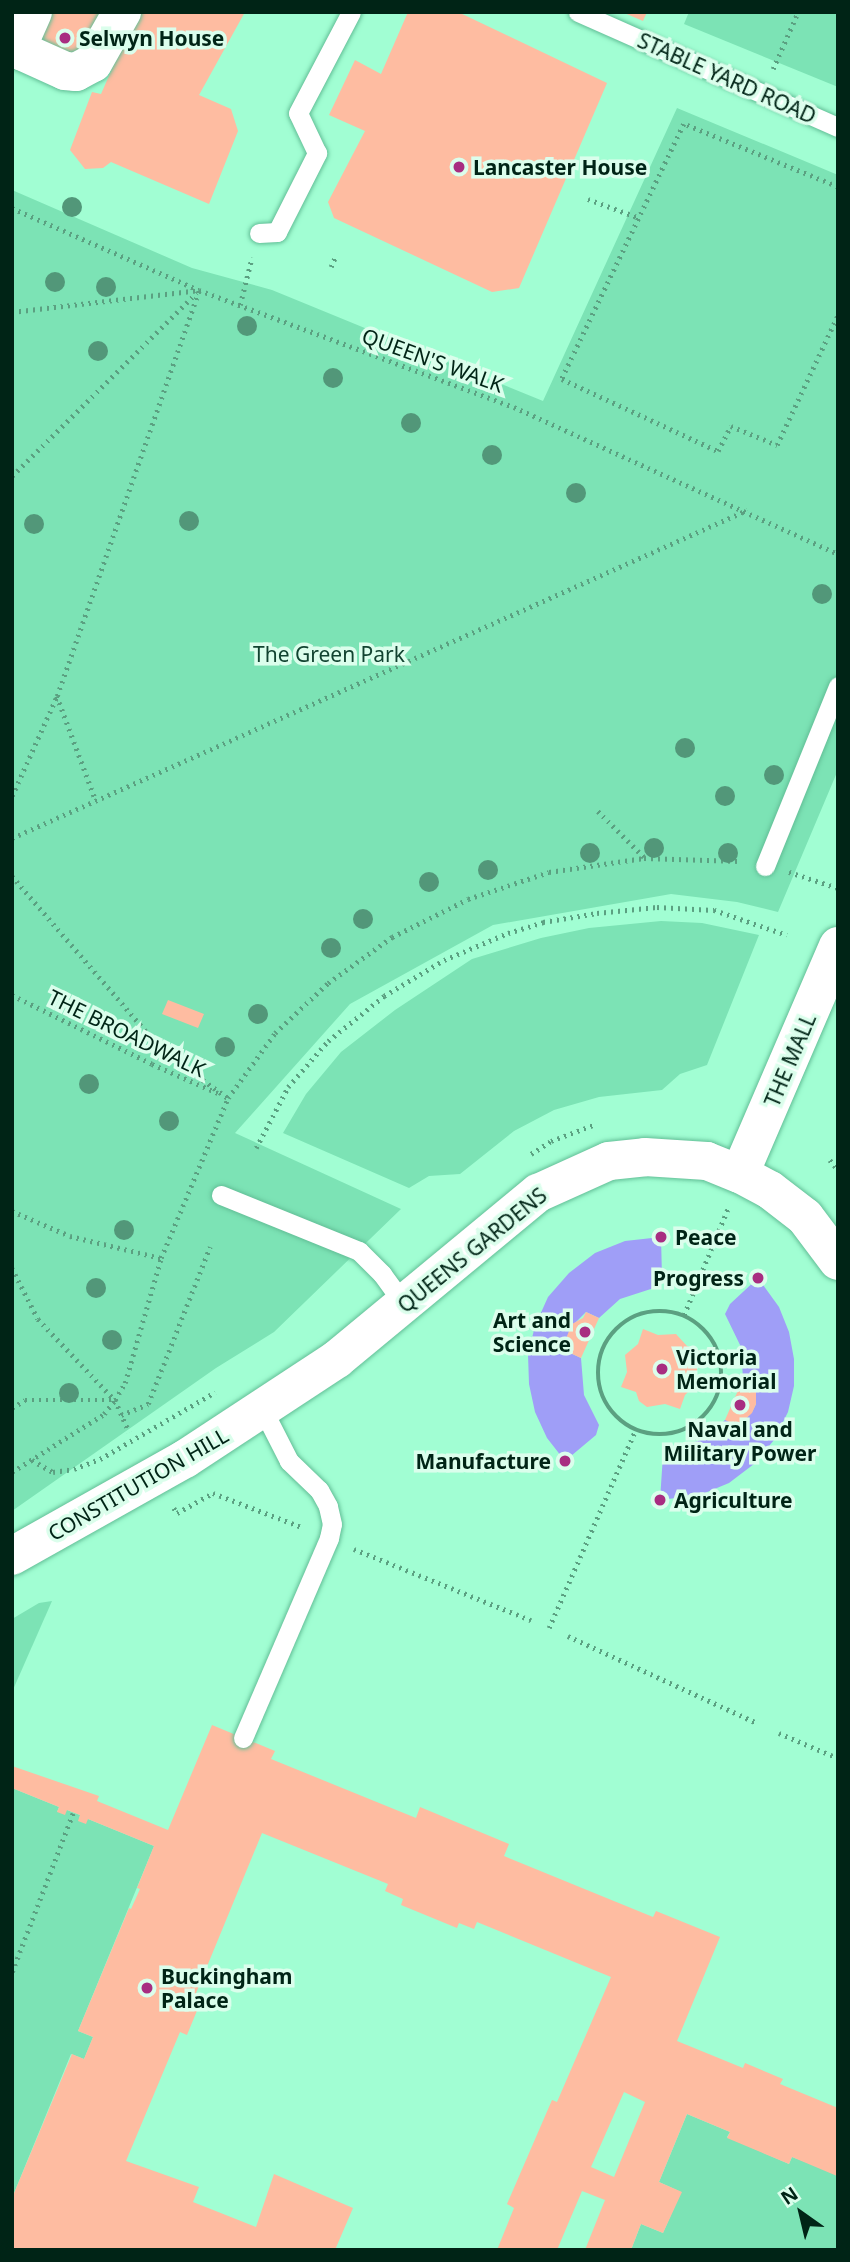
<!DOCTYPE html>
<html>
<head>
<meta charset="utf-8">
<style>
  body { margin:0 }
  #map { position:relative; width:850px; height:2262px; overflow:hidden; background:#a1fed3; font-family:"Noto Sans",sans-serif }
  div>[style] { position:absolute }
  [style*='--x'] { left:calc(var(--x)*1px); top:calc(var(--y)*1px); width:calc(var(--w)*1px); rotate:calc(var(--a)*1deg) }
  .green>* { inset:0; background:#7ce3b5 }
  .water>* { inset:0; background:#9f9ef7 }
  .building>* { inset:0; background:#febca1 }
  .path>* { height:4.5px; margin-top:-2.25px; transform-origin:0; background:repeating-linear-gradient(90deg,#5ba081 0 2px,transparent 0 7px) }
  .path>.ring { margin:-2.25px; padding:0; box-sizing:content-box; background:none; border:4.5px solid #5ba081; border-radius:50% }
  .roads { filter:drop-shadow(0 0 2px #62be96) drop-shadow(0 0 2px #62be96) }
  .lane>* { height:19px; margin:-9.5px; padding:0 9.5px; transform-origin:9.5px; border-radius:9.5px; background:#fff }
  .street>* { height:38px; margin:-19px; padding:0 19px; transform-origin:19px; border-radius:19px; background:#fff }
  .secondary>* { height:38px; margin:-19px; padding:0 19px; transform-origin:19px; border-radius:19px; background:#fff }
  .trees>* { width:20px; height:20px; margin:-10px; border-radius:50%; background:#529779 }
  .dots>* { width:19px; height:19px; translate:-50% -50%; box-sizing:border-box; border:4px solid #dbfeec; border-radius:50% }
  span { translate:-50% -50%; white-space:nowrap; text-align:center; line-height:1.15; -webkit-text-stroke:7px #dbfeec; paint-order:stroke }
  .poi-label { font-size:21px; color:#002416; font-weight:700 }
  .left { translate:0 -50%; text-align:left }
  .right { translate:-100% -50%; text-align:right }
  .street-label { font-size:21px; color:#002416 }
  .park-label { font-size:21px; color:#114330 }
  .frame { position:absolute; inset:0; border:14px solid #002416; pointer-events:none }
  .north { position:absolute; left:766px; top:2178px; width:70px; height:70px; -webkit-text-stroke:5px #dbfeec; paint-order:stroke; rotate:326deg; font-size:19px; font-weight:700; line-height:28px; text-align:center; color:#002416 }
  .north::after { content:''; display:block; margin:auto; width:24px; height:32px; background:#002416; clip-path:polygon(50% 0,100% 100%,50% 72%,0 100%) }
</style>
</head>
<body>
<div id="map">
  <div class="green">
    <div style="clip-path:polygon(689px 12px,838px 12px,838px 87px,684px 24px)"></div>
    <div style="clip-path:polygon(677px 108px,838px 175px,838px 770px,778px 912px,737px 902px,671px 894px,493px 925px,350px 1004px,235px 1133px,401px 1209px,274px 1332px,216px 1368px,12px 1511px,12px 190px,192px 268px,272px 290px,543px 401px)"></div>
    <div style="clip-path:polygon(661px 921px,702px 923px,759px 935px,707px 1065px,680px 1074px,662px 1090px,599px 1097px,554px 1110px,514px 1131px,460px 1174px,429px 1176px,409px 1188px,283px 1133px,306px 1094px,341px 1052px,395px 1010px,472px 959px,541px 938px,589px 928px)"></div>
    <div style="clip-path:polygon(52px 1601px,12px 1692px,12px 1619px,39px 1603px)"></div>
    <div style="clip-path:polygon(12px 1788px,59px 1807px,57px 1812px,67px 1810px,80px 1815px,79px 1821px,88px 1819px,154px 1846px,78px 2031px,93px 2037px,84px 2059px,71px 2054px,12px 2198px)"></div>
    <div style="clip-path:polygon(687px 2114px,730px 2132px,727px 2137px,789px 2164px,792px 2157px,838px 2174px,838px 2250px,631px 2250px,641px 2224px,663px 2233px,681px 2192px,659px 2182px)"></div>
  </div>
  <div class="water">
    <div style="clip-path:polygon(661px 1237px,662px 1277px,657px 1287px,620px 1299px,599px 1318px,586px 1312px,569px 1329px,568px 1352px,581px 1358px,584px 1395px,599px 1425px,596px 1435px,565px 1461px,547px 1438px,535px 1412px,529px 1384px,528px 1354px,535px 1326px,548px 1297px,569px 1273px,595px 1253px,625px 1241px)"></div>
    <div style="clip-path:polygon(758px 1278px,779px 1307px,789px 1332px,794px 1359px,794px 1386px,788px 1412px,774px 1440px,754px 1464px,729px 1483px,700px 1495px,660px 1500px,663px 1455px,672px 1449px,704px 1439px,725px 1420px,745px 1419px,752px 1412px,756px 1404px,756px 1385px,743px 1379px,741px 1347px,725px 1314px,730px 1304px)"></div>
  </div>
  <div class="building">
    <div style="clip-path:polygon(49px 12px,104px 12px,76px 55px,40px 42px)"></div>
    <div style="clip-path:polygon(137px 12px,245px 12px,199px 95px,231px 109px,238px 131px,209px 204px,111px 162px,103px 168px,85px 169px,70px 150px,92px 92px,101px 94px)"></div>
    <div style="clip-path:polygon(408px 12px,458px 12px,607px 83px,519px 288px,492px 292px,334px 218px,328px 202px,365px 131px,329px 115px,355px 60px,381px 74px)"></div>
    <div style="clip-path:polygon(622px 12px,647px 12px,643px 21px)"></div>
    <div style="clip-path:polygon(168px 1000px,204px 1014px,198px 1028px,162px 1014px)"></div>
    <div style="clip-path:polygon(586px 1312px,599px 1318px,581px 1358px,568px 1352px,570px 1347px,567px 1336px,572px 1324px,583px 1318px)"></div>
    <div style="clip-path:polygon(643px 1329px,658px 1335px,676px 1334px,687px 1346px,702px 1352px,697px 1366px,697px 1383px,685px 1395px,680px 1409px,665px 1404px,647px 1407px,639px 1401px,636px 1392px,621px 1387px,627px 1372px,625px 1355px,638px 1344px)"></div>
    <div style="clip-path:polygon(743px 1379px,756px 1385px,756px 1404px,752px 1413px,738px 1426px,725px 1420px)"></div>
    <div style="clip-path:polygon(evenodd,212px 1725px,275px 1751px,271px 1759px,416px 1818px,420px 1807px,509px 1844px,504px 1856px,653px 1917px,656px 1911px,720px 1937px,677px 2041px,743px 2068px,745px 2063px,783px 2079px,780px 2084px,838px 2108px,837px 2176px,792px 2157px,789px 2164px,727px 2138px,730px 2132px,687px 2114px,659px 2182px,682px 2192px,663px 2233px,641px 2224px,631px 2250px,585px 2250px,605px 2200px,582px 2191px,557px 2250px,497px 2250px,514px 2208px,507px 2204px,552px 2100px,557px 2102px,611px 1977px,477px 1922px,474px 1929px,459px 1923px,457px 1928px,401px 1905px,403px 1899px,385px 1891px,388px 1884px,262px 1833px,194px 1998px,201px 2001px,187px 2035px,180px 2032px,126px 2161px,199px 2187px,193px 2202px,256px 2227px,274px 2174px,353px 2208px,335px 2250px,12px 2250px,12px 2198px,72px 2054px,84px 2059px,93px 2037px,78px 2031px,129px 1908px,131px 1909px,140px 1889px,137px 1888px,154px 1846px,88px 1819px,86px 1824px,78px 1821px,80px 1815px,67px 1810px,65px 1815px,57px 1812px,59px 1807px,12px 1788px,12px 1766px,99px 1796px,97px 1801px,168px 1830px,212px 1725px,624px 2092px,645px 2102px,614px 2177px,591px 2167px,624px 2092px)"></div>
  </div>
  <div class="path">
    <div style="--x:773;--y:69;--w:62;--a:-66.3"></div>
    <div style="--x:838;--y:187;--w:166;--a:-157.8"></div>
    <div style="--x:684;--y:124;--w:283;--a:115.6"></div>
    <div style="--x:562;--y:379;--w:172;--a:24.8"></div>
    <div style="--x:718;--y:451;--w:28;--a:-63"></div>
    <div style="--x:731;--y:426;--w:50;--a:22.4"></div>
    <div style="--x:777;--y:445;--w:144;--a:-64.9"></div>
    <div style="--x:588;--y:199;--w:52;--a:20.2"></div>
    <div style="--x:12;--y:208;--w:204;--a:23.7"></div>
    <div style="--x:199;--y:290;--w:336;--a:20.4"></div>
    <div style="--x:514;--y:407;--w:356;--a:24.4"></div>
    <div style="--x:331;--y:267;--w:13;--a:-67"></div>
    <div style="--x:240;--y:305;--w:49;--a:-76"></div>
    <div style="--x:12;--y:312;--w:187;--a:-6.7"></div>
    <div style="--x:12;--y:476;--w:260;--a:-44.8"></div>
    <div style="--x:57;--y:696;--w:112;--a:69.6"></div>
    <div style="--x:12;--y:796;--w:110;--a:-65.8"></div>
    <div style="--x:57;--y:696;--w:430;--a:-70.7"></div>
    <div style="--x:598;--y:811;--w:65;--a:45"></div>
    <div style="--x:12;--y:838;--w:805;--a:-24.05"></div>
    <div style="--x:789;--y:872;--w:52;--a:18.1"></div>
    <div style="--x:12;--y:876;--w:231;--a:49.2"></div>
    <div style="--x:163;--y:1051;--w:80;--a:35.9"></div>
    <div style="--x:12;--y:995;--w:156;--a:26.2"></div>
    <div style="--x:152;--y:1064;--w:72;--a:23.7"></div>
    <div style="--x:256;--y:1148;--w:69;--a:-62.3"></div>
    <div style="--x:288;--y:1087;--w:61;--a:-49"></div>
    <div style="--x:328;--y:1041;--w:72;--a:-38.8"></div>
    <div style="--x:384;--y:996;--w:70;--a:-31"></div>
    <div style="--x:444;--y:960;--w:69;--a:-22.9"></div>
    <div style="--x:508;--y:933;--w:37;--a:-17"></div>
    <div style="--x:543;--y:922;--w:55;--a:-9.5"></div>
    <div style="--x:597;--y:913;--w:60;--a:-5.7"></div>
    <div style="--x:657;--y:907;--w:57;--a:3"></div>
    <div style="--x:714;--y:910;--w:77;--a:18.9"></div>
    <div style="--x:531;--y:1154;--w:24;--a:-33"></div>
    <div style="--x:551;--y:1141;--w:48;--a:-20.7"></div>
    <div style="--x:830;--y:1160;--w:13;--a:51"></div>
    <div style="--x:12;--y:1211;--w:63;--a:23.3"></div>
    <div style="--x:70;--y:1236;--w:94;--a:13.6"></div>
    <div style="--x:12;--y:1268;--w:57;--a:63"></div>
    <div style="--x:38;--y:1319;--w:112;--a:46.5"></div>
    <div style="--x:115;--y:1400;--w:35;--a:66"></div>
    <div class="ring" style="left:598px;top:1311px;width:119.5px;height:119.5px"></div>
    <div style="--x:684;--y:1315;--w:116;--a:-67.6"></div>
    <div style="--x:12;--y:1408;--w:15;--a:-32"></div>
    <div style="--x:25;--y:1400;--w:89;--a:0"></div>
    <div style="--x:121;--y:1415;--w:29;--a:-22"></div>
    <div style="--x:148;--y:1404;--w:169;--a:-68.5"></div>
    <div style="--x:32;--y:1460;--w:24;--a:30"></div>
    <div style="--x:53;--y:1472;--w:21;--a:-8"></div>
    <div style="--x:74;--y:1469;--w:28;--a:-21"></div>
    <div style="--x:100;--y:1459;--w:133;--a:-30.2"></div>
    <div style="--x:12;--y:1472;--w:109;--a:-32.2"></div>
    <div style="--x:104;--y:1414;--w:18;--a:-52"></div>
    <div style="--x:115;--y:1400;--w:20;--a:-60"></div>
    <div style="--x:125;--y:1383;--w:130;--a:-73.9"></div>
    <div style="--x:161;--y:1258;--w:173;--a:-67.3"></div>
    <div style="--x:228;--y:1098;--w:80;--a:-54.1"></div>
    <div style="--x:275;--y:1033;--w:73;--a:-43.3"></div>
    <div style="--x:328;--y:983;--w:79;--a:-35.7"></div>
    <div style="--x:392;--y:937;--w:85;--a:-26.6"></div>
    <div style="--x:468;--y:899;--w:85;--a:-18.4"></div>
    <div style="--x:549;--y:872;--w:96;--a:-8.4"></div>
    <div style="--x:644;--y:858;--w:95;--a:1.8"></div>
    <div style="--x:174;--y:1508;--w:6;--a:59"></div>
    <div style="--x:177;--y:1513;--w:41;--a:-29.1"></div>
    <div style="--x:213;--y:1493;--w:97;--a:21"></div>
    <div style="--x:354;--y:1549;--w:191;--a:21.9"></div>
    <div style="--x:549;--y:1628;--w:215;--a:-66.4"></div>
    <div style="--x:568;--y:1636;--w:208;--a:24.7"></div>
    <div style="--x:779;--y:1733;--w:64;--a:23"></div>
    <div style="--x:12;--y:1972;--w:170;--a:-69"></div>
  </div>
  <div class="roads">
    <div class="lane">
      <div style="--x:578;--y:12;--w:284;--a:23.9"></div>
      <div style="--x:259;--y:233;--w:18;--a:-3"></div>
      <div style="--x:277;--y:232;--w:89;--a:-63.1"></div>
      <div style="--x:317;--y:153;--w:44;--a:-115.4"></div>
      <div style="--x:298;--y:113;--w:114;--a:-62.3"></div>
      <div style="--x:765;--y:866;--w:194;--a:-67.9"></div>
      <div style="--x:221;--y:1195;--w:149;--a:22.1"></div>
      <div style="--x:359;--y:1251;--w:33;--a:45"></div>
      <div style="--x:382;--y:1274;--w:37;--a:54"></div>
      <div style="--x:243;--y:1738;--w:218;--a:-66.7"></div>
      <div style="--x:329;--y:1538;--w:14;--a:-78"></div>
      <div style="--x:332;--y:1524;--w:18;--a:-103"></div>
      <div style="--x:328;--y:1506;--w:18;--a:-119"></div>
      <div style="--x:319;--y:1490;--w:42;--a:-136"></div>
      <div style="--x:289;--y:1461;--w:57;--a:-117"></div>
    </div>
    <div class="street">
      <div style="--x:33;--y:12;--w:30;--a:114"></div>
      <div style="--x:21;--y:39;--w:13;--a:81"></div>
      <div style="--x:23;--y:52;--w:46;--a:24.3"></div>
      <div style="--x:65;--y:71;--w:11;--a:5"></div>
      <div style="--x:76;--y:72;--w:19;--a:-28"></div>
      <div style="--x:93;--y:63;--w:59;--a:-60.4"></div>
      <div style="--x:12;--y:1556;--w:198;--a:-29.3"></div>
      <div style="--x:185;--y:1459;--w:182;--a:-33.3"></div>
      <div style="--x:337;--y:1359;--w:261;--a:-39.6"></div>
      <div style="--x:538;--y:1193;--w:78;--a:-24.3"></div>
      <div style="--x:609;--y:1161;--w:36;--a:-6"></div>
      <div style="--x:645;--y:1157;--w:62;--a:3.7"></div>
      <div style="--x:707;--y:1161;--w:35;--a:22"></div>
    </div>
    <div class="secondary">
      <div style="--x:838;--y:946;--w:248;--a:113.3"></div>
      <div style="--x:740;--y:1174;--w:34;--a:28"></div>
      <div style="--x:770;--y:1190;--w:44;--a:37.6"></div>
      <div style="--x:805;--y:1217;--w:55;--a:53.1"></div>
    </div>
  </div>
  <div class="trees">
    <div style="left:72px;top:207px"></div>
    <div style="left:55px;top:282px"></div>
    <div style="left:106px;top:287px"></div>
    <div style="left:247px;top:326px"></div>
    <div style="left:98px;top:351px"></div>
    <div style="left:333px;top:378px"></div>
    <div style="left:411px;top:423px"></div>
    <div style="left:492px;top:455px"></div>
    <div style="left:576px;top:493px"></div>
    <div style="left:189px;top:521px"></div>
    <div style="left:34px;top:524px"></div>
    <div style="left:822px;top:594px"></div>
    <div style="left:685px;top:748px"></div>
    <div style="left:774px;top:775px"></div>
    <div style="left:725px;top:796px"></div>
    <div style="left:654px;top:848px"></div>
    <div style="left:590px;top:853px"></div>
    <div style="left:728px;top:853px"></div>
    <div style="left:488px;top:870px"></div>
    <div style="left:429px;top:882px"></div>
    <div style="left:363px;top:919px"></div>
    <div style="left:331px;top:948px"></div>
    <div style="left:258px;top:1014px"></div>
    <div style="left:225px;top:1047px"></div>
    <div style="left:89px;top:1084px"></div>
    <div style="left:169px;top:1121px"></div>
    <div style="left:124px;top:1230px"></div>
    <div style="left:96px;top:1288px"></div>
    <div style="left:112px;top:1340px"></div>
    <div style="left:69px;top:1393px"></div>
  </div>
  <div class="dots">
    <div style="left:65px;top:38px;background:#a82d81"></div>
    <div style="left:459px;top:167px;background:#a82d81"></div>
    <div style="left:661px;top:1237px;background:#a82d81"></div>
    <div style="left:758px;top:1278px;background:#a82d81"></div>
    <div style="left:585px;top:1332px;background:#a82d81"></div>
    <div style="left:662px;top:1369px;background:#a82d81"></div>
    <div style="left:740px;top:1405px;background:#a82d81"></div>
    <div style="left:565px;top:1461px;background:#a82d81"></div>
    <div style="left:660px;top:1500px;background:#a82d81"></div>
    <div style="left:147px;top:1988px;background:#a82d81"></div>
  </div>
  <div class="poi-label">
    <span class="left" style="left:79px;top:38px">Selwyn House</span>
    <span class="left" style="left:473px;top:167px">Lancaster House</span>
    <span class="left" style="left:675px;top:1237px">Peace</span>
    <span class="right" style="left:744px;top:1278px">Progress</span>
    <span class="right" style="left:571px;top:1332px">Art and<br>Science</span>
    <span class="left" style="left:676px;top:1369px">Victoria<br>Memorial</span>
    <span style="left:740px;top:1441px">Naval and<br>Military Power</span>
    <span class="right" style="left:551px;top:1461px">Manufacture</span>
    <span class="left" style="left:674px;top:1500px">Agriculture</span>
    <span class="left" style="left:161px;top:1988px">Buckingham<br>Palace</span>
  </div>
  <div class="street-label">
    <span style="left:727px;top:78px;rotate:24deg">STABLE YARD ROAD</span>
    <span style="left:433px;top:360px;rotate:20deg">QUEEN'S WALK</span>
    <span style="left:127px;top:1033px;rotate:26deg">THE BROADWALK</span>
    <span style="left:790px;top:1060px;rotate:-67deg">THE MALL</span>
    <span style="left:472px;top:1250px;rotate:-39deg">QUEENS GARDENS</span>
    <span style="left:138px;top:1484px;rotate:-30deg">CONSTITUTION HILL</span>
  </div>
  <div class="park-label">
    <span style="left:329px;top:654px">The Green Park</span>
  </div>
  <div class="frame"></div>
  <div class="north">N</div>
</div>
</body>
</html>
